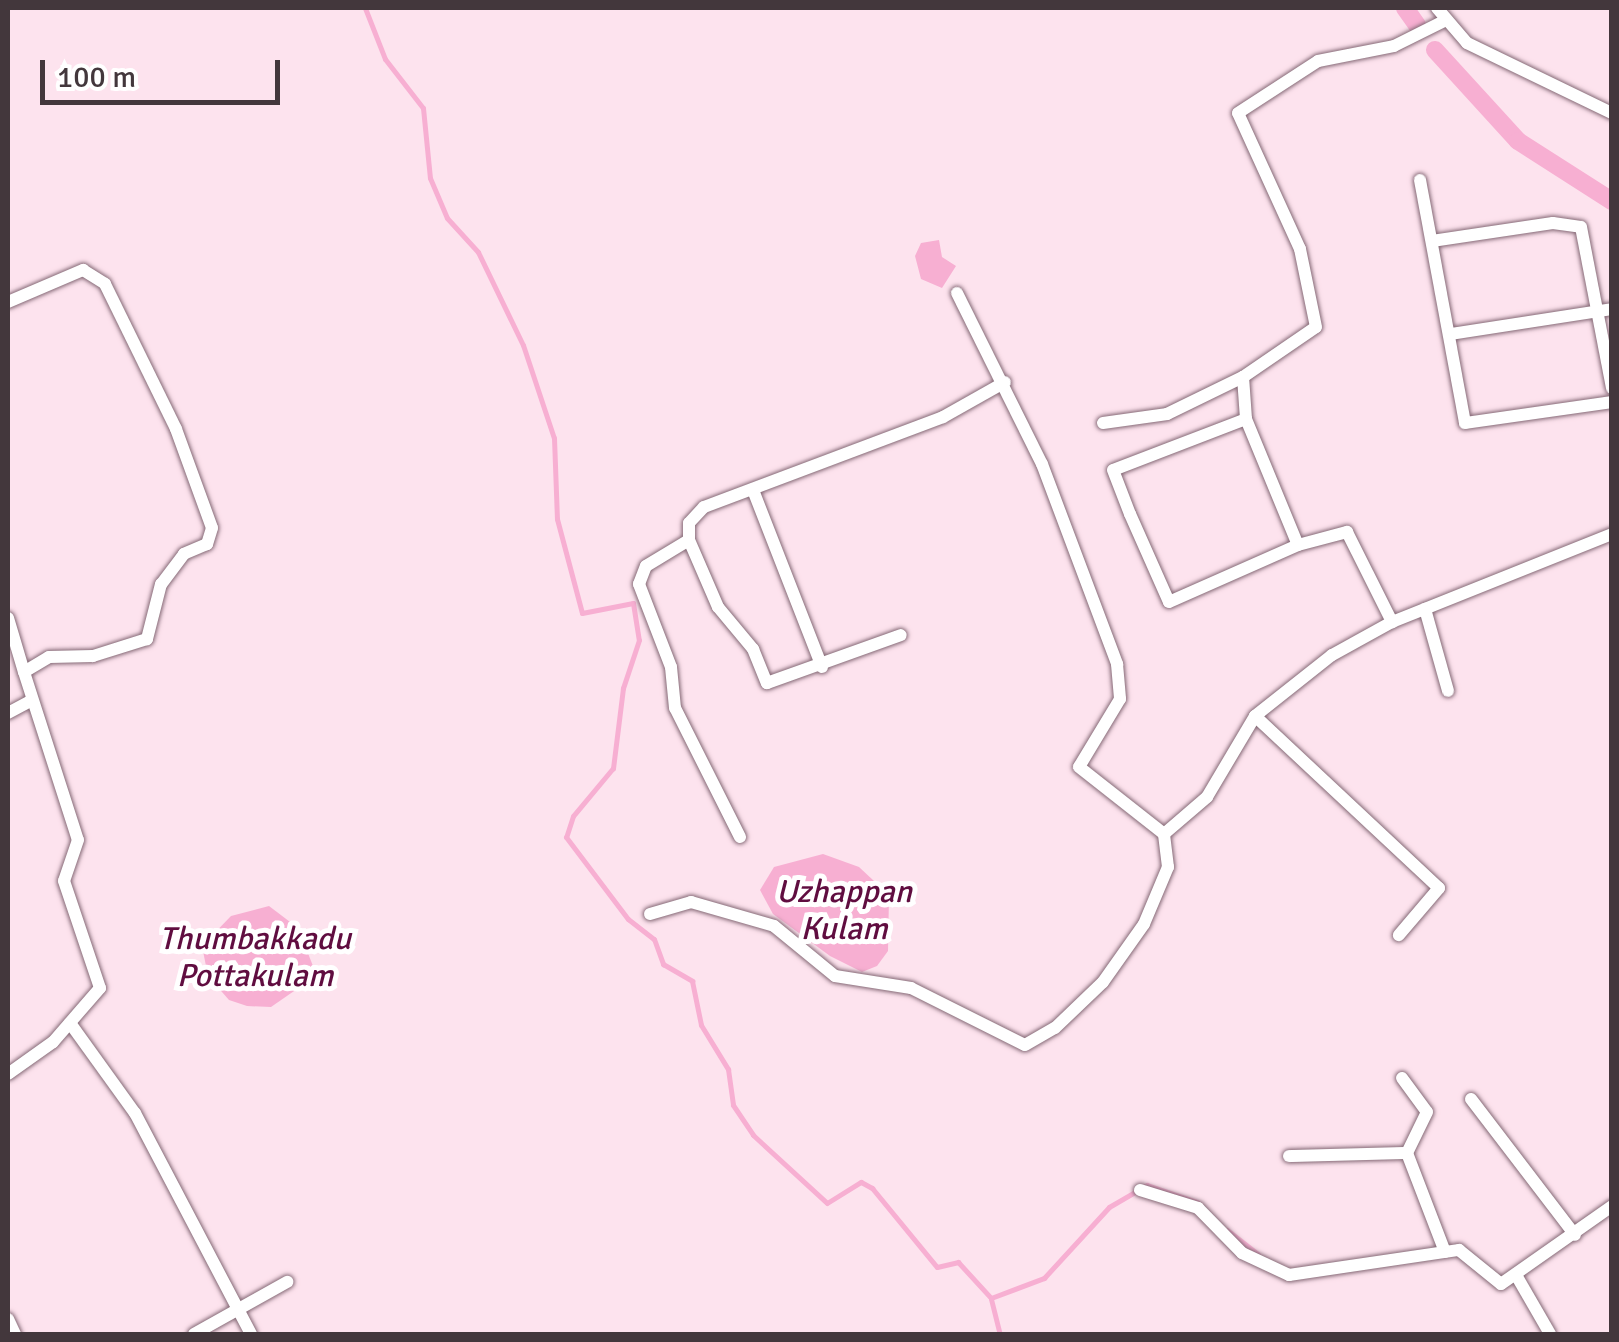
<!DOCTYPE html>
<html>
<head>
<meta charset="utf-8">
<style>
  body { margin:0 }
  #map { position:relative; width:1619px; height:1342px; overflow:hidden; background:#fde3ee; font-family:Signika,sans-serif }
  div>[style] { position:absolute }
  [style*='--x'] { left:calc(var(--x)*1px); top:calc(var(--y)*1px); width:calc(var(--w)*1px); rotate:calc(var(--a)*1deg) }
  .water>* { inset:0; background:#f7afd2 }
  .stream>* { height:5px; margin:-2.5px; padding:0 2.5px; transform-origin:2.5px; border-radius:2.5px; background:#f7afd2 }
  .canal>* { height:18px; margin:-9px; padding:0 9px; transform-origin:9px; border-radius:9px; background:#f7afd2 }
  .roads { filter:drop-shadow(0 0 2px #856976) drop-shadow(0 0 2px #856976) }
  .minor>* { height:12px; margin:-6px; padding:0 6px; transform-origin:6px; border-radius:6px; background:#fff }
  span { translate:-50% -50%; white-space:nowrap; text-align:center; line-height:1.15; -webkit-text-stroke:10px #fff; paint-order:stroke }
  .water-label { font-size:32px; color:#600d40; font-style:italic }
  .frame { position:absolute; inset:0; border:10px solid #43373c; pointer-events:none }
  .scale { position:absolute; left:40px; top:60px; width:240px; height:45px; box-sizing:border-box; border:5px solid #43373c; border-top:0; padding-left:12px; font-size:30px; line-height:35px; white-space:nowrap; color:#43373c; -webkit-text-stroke:8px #fff; paint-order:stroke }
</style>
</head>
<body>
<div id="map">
  <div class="water">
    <div style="clip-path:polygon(939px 240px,942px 257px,956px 266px,942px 288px,921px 279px,915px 256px,921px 243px)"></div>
    <div style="clip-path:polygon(823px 854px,859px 867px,889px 895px,888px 951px,877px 966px,862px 972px,830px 956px,773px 914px,760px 890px,774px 867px)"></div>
    <div style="clip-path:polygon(269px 906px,298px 928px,313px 966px,310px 980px,271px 1007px,247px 1006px,229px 1000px,208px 976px,202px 946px,231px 916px)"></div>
  </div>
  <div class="stream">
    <div style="--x:365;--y:8;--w:55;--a:68.6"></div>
    <div style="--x:385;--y:59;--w:62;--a:52.2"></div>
    <div style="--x:423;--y:108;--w:70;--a:84.3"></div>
    <div style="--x:430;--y:178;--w:43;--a:67"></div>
    <div style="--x:447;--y:218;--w:46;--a:47.6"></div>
    <div style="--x:478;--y:252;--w:103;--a:64.2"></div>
    <div style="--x:523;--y:345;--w:98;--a:71.6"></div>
    <div style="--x:554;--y:438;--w:81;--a:87.9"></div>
    <div style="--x:557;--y:519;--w:97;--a:75.1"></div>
    <div style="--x:582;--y:613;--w:52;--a:-11.1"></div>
    <div style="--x:633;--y:603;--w:37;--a:81"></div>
    <div style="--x:639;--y:640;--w:51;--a:108.4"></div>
    <div style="--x:623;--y:688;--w:81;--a:97.1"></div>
    <div style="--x:613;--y:768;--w:62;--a:129.8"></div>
    <div style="--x:573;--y:816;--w:22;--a:108"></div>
    <div style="--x:566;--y:837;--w:103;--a:52.9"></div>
    <div style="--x:628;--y:919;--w:33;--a:38"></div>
    <div style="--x:654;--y:939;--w:27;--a:70"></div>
    <div style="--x:663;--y:964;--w:34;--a:30"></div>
    <div style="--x:692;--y:981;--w:45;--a:78.4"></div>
    <div style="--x:701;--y:1025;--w:52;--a:58.5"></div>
    <div style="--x:728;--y:1069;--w:36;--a:82"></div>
    <div style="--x:733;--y:1105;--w:36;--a:56"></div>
    <div style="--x:753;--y:1135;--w:100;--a:42.6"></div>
    <div style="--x:827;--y:1203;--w:40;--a:-32"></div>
    <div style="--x:861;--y:1182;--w:13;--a:29"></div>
    <div style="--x:872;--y:1188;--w:102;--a:50.6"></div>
    <div style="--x:937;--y:1267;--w:22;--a:-13"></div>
    <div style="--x:958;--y:1262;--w:49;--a:47.5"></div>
    <div style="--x:991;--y:1298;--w:57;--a:-20.7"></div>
    <div style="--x:1044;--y:1278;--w:96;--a:-47.5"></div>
    <div style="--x:1109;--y:1207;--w:44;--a:-30.1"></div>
    <div style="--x:1147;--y:1185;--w:53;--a:18.8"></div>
    <div style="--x:1227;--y:1230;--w:39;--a:38"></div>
    <div style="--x:991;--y:1299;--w:36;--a:76"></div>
  </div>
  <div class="canal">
    <div style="--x:1405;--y:8;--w:21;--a:55"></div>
    <div style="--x:1435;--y:50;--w:123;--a:47.6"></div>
    <div style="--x:1518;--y:141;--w:112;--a:32.6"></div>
  </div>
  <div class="roads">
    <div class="minor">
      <div style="--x:1437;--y:8;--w:46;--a:49.4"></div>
      <div style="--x:1467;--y:43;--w:161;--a:25.8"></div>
      <div style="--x:1420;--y:180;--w:247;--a:79.5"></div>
      <div style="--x:1465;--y:423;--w:148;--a:-8.1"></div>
      <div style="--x:1432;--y:241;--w:122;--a:-8.5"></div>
      <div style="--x:1553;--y:223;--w:28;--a:8"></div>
      <div style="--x:1581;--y:227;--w:164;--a:79.1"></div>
      <div style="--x:957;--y:293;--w:191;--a:63.6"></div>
      <div style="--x:1042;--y:464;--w:214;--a:69.4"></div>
      <div style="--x:1117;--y:664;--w:35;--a:85"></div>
      <div style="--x:1120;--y:699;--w:79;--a:121.1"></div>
      <div style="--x:1079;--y:767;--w:108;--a:38.2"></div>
      <div style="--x:8;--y:302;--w:82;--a:-23.1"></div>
      <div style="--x:83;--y:270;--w:26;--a:32"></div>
      <div style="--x:105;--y:284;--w:161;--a:63.9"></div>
      <div style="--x:176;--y:429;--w:105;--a:70"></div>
      <div style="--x:212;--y:528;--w:17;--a:107"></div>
      <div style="--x:207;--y:544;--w:25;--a:157"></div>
      <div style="--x:184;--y:554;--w:38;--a:127"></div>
      <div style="--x:161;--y:584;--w:57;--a:104.3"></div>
      <div style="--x:147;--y:639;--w:57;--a:162.5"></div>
      <div style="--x:93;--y:656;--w:44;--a:178.7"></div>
      <div style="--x:49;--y:657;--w:29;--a:149"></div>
      <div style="--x:24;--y:672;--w:176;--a:72.2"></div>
      <div style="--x:78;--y:840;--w:43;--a:108.9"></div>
      <div style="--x:64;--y:881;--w:113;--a:71.4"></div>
      <div style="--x:100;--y:988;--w:72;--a:131"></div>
      <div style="--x:53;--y:1042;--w:55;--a:144.6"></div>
      <div style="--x:1451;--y:334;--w:163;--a:-8.8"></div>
      <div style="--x:1243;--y:377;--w:42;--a:85.9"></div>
      <div style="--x:1246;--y:419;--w:136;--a:67.6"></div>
      <div style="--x:1298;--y:545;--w:51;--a:-14.9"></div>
      <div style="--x:1347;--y:532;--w:101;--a:63.4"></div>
      <div style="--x:1246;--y:419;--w:142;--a:159"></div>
      <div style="--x:1113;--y:470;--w:47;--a:68.9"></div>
      <div style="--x:1130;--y:514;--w:96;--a:66.1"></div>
      <div style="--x:1169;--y:602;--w:141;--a:-23.8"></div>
      <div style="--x:1103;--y:423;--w:65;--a:-8"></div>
      <div style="--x:1167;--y:414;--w:85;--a:-26"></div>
      <div style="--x:1243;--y:377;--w:88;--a:-34.4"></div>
      <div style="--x:1316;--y:327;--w:80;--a:-101.6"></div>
      <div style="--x:1300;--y:249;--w:149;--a:-114.5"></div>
      <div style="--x:1238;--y:113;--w:95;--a:-33"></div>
      <div style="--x:1318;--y:61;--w:77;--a:-11.2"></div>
      <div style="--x:1394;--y:46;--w:58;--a:-26.6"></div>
      <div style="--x:753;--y:490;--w:190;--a:68.7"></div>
      <div style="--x:689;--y:540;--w:73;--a:66.6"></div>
      <div style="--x:718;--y:607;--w:55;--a:50.2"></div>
      <div style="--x:753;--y:649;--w:37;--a:68"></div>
      <div style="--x:767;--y:683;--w:142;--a:-19.7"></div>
      <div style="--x:1425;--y:609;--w:85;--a:74.3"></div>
      <div style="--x:8;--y:618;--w:56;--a:73.5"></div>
      <div style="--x:8;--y:713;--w:27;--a:-28"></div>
      <div style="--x:1255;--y:716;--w:252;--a:43.1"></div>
      <div style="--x:1439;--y:888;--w:62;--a:130.4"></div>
      <div style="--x:740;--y:837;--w:144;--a:-116.7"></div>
      <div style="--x:675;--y:708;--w:41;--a:-95.6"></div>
      <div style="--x:671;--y:667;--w:89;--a:-111.1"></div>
      <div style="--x:639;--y:584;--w:19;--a:-69"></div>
      <div style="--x:646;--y:566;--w:50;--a:-31.2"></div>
      <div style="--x:689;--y:540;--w:17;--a:-90"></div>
      <div style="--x:689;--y:523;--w:22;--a:-47"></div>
      <div style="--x:704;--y:507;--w:255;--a:-20.6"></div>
      <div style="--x:943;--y:417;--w:71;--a:-29.4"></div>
      <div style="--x:650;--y:914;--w:43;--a:-16.3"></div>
      <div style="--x:691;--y:902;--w:86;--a:16.1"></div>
      <div style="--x:774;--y:926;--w:79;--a:39.3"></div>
      <div style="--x:835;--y:976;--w:77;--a:9"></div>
      <div style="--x:911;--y:988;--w:127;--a:26.6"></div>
      <div style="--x:1025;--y:1045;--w:34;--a:-30"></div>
      <div style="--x:1055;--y:1028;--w:66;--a:-43.8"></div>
      <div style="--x:1103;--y:982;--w:71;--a:-54.7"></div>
      <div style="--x:1144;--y:924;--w:62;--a:-67.2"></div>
      <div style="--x:1168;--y:867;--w:33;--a:-97"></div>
      <div style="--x:1164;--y:834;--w:57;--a:-40.7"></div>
      <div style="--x:1207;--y:797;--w:94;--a:-59.3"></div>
      <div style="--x:1255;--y:716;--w:98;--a:-38.4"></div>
      <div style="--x:1332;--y:655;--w:68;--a:-28.8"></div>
      <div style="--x:1392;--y:622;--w:237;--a:-21.8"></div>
      <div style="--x:70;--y:1023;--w:111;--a:54.2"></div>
      <div style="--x:135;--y:1113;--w:250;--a:62.3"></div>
      <div style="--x:1402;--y:1078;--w:42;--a:53.7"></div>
      <div style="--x:1427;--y:1112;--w:46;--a:116"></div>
      <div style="--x:1407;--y:1153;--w:106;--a:69"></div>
      <div style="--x:1471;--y:1099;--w:171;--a:52.6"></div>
      <div style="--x:1289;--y:1156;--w:118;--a:-1.5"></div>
      <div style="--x:1140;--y:1190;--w:61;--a:17.2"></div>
      <div style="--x:1198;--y:1208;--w:63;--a:45.6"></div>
      <div style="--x:1242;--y:1253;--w:52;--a:25.1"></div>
      <div style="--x:1289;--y:1275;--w:172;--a:-8.4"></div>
      <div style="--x:1459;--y:1250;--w:54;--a:39"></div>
      <div style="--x:1501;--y:1284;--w:136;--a:-35.1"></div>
      <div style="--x:1516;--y:1275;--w:68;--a:60"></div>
      <div style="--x:8;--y:1319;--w:17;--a:65"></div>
      <div style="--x:194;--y:1334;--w:107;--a:-29.2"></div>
    </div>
  </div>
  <div class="water-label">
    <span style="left:844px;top:911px">Uzhappan<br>Kulam</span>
    <span style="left:255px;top:958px">Thumbakkadu<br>Pottakulam</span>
  </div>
  <div class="frame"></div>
  <div class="scale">100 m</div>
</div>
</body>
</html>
